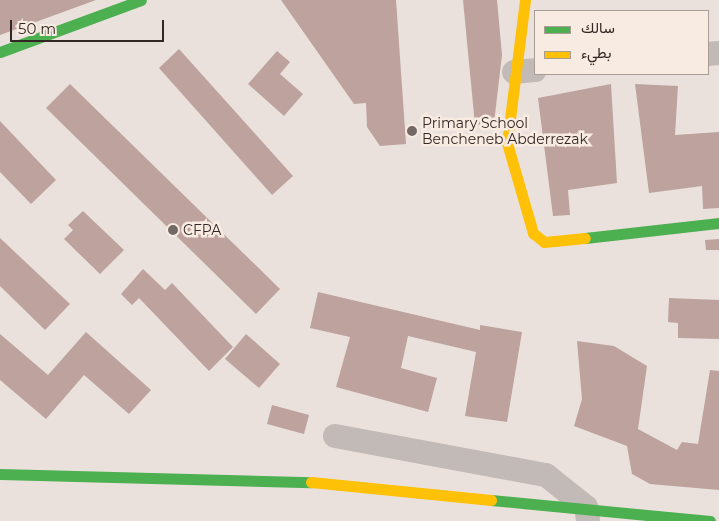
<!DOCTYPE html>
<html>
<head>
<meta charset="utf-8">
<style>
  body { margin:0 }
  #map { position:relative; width:719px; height:521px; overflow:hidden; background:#eae1dc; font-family:Montserrat,Vazirmatn,sans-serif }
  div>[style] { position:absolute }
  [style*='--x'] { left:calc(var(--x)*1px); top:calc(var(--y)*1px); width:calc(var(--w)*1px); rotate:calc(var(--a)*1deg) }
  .building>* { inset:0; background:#bda29e }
  .street>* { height:24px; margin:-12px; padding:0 12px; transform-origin:12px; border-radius:12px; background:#c2bab6 }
  .fast>* { height:11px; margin:-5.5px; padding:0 5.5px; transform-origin:5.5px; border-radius:5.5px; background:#4caf50 }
  .slow>* { height:11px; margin:-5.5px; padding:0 5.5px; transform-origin:5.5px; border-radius:5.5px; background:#ffc107 }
  .dots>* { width:14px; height:14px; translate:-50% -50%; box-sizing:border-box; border:2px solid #f8ebe2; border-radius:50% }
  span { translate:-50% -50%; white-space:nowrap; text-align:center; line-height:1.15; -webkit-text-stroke:5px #f8ebe2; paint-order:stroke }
  .poi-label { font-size:14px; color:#322725 }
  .left { translate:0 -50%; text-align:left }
  .legend { position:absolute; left:534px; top:10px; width:175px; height:65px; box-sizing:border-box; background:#f8ebe2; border:1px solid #a99d96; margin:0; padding:6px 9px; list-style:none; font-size:15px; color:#322725 }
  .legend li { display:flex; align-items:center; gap:10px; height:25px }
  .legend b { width:25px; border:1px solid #a99d96 }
  .scale { position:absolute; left:10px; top:20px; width:154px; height:22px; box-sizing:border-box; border:2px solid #322725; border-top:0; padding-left:6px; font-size:15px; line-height:18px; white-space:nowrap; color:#322725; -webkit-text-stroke:4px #f8ebe2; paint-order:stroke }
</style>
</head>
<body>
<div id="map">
  <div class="building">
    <div style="clip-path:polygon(0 0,96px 0,0 35px)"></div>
    <div style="clip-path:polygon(281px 0,396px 0,406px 144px,380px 146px,367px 127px,366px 103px,354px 104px)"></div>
    <div style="clip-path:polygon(463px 0,497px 0,502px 55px,494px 123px,475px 125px)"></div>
    <div style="clip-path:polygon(179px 49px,293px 176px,272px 195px,159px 68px)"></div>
    <div style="clip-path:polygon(277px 51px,290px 62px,280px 74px,303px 94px,284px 116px,248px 84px)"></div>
    <div style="clip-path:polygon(70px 84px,280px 289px,256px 314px,46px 108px)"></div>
    <div style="clip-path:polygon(611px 84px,617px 183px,568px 190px,570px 215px,553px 216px,538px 98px)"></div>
    <div style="clip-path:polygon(635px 84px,678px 86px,675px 135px,719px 132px,719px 208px,703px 209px,702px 186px,649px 193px)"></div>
    <div style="clip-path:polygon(0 121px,56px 180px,31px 204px,0 172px)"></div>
    <div style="clip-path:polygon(83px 211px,124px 250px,100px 274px,64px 239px,73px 230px,68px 225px)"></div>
    <div style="clip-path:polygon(0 238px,70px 304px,45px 330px,0 286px)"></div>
    <div style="clip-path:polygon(719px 239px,719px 250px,706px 250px,705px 240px)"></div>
    <div style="clip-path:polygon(143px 269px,165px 290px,172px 283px,233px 347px,209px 371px,139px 298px,132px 305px,121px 294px)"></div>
    <div style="clip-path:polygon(318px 292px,480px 330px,480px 325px,522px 332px,507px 422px,465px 416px,476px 352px,408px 336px,401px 368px,437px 378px,428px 412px,336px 387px,350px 337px,310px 328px)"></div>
    <div style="clip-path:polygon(669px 298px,719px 300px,719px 339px,678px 338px,678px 323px,668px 322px)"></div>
    <div style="clip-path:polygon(86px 332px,151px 390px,129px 414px,84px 375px,46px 419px,0 380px,0 334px,48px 375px)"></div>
    <div style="clip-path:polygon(246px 334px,280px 364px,259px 388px,225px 359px)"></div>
    <div style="clip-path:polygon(577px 341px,614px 346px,647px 366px,638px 429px,677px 450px,682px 442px,698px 444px,710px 370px,719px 371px,719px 490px,650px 484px,632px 474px,627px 446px,574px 426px,582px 399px)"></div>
    <div style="clip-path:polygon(272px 405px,309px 415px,304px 434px,267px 424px)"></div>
  </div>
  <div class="street">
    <div style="--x:708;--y:54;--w:11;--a:-5"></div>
    <div style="--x:514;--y:72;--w:21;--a:-5"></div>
    <div style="--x:335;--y:436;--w:215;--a:10.5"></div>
    <div style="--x:546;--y:475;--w:51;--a:38.7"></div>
    <div style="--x:586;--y:507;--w:12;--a:81"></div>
  </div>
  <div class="fast">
    <div style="--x:0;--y:52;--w:150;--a:-20.2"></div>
    <div style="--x:585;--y:238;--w:135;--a:-6.4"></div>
    <div style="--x:0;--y:474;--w:311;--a:1.5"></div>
    <div style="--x:491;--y:500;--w:220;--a:5.5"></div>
  </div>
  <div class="slow">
    <div style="--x:525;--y:0;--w:144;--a:97.2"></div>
    <div style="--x:507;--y:143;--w:94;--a:73.9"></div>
    <div style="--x:533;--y:233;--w:14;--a:39"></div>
    <div style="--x:544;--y:242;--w:41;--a:-5.6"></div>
    <div style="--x:311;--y:482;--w:181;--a:5.7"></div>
  </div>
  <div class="dots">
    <div style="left:412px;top:131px;background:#726865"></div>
    <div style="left:173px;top:230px;background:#726865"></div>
  </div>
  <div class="poi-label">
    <span class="left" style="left:422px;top:131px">Primary School<br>Bencheneb Abderrezak</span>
    <span class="left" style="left:183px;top:230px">CFPA</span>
  </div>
  <ul class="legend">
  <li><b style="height:6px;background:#4caf50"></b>سالك</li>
  <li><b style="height:6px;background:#ffc107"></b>بطيء</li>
  </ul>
  <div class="scale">50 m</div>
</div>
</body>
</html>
